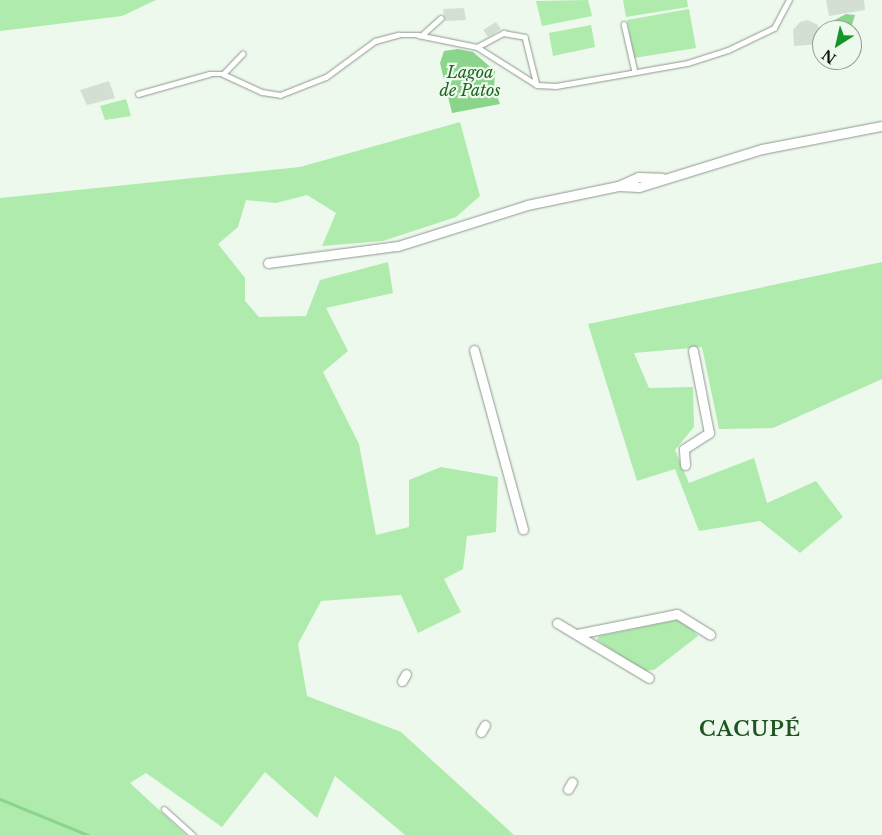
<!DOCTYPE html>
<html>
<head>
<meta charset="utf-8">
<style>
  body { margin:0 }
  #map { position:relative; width:882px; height:835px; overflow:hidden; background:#edf9ed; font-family:"Libre Baskerville",serif }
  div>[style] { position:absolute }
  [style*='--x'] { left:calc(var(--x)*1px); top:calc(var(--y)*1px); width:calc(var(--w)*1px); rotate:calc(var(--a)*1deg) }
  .green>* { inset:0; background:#aeebad }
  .water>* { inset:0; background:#8bd48b }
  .stream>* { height:2.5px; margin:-1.25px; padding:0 1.25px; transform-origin:1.25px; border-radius:1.25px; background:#8bd48b }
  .building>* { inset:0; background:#d4dfd3 }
  .roads { filter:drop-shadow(0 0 1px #8e988d) drop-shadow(0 0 1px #8e988d) }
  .lane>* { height:4.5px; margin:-2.25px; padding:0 2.25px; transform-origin:2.25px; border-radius:2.25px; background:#fff }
  .street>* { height:9px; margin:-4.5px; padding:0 4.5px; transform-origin:4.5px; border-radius:4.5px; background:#fff }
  span { translate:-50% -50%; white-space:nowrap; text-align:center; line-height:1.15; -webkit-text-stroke:4.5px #edf9ed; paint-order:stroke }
  .water-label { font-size:16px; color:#1c6522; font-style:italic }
  .district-label { font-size:20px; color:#1f5522; font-weight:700; letter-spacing:1px }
  .north { position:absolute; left:812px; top:20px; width:50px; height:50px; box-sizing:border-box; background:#edf9ed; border:1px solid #939b93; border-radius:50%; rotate:215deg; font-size:14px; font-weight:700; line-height:20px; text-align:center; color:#0b0f0b }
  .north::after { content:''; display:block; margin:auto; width:18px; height:22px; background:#149528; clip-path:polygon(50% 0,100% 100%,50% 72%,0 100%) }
</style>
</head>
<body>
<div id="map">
  <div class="green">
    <div style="clip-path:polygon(0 0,156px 0,122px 16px,0 31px)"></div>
    <div style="clip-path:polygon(588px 0,592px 16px,542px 26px,536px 1px)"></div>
    <div style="clip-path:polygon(623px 0,687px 0,688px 7px,626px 17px)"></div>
    <div style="clip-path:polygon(689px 9px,696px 48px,634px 58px,627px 20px)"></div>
    <div style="clip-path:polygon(591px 25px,595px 47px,553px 56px,549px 33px)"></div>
    <div style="clip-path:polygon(126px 99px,131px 116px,105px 120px,100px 106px)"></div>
    <div style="clip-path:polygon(460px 122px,480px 196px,456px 217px,383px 241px,322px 246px,336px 213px,307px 195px,276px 203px,246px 200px,238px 227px,218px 244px,245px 278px,245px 301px,259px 317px,306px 316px,320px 280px,388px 262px,393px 293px,326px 308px,348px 351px,323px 372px,359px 444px,376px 535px,409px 527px,409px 480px,441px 467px,498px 477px,496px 532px,467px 536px,463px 569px,444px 579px,461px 612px,418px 633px,401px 595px,321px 601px,298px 644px,307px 696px,401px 732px,514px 835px,405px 835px,335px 776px,317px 818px,265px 772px,222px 827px,146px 773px,130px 783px,186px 835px,0 835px,0 198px,300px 167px)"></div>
    <div style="clip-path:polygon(882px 262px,882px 379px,773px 428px,719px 429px,702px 347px,634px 353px,649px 388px,693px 387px,694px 427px,675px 450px,689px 483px,754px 458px,767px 503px,816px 481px,843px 517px,800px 553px,760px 521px,699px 531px,675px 469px,637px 481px,588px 324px)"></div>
    <div style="clip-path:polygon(677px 620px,688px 625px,698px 636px,654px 670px,643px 671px,597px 640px,599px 636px)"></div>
  </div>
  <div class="water">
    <div style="clip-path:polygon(846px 14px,855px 15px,852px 25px,857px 32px,828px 30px,827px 24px)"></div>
    <div style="clip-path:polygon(458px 49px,473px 52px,495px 71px,494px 88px,500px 104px,452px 113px,440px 63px,444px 51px)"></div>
  </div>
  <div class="stream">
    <div style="--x:0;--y:799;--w:95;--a:22.2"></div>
  </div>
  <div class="building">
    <div style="clip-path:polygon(826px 0,864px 0,865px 10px,829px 16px)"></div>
    <div style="clip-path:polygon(464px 8px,466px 20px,445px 21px,443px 9px)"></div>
    <div style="clip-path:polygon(808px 20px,818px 25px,820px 44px,794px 46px,793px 30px,800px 22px)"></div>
    <div style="clip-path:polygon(496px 22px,501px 29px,488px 37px,483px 30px)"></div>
    <div style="clip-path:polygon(109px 81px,115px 98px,87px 105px,80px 90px)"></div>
  </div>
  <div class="roads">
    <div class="lane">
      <div style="--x:624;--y:24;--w:49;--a:77.1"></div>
      <div style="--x:422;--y:35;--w:25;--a:-42"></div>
      <div style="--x:477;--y:47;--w:30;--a:-28"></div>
      <div style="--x:503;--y:33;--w:22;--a:10"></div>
      <div style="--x:525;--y:37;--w:49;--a:76"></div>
      <div style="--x:223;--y:74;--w:28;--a:-46"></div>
      <div style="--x:138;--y:94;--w:74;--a:-15.7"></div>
      <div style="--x:209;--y:74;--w:14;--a:0"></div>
      <div style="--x:223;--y:74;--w:43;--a:24.8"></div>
      <div style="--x:262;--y:92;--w:18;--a:9"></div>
      <div style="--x:280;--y:95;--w:49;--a:-21.4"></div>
      <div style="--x:326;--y:77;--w:61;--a:-36.3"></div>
      <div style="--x:375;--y:41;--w:24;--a:-15"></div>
      <div style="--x:398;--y:35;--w:20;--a:0"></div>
      <div style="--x:418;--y:35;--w:60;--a:11.5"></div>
      <div style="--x:477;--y:47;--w:71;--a:32.3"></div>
      <div style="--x:537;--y:85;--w:19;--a:3"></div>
      <div style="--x:556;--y:86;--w:134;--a:-9.9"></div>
      <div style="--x:688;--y:63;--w:42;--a:-18"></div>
      <div style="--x:728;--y:50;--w:51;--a:-25.6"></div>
      <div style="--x:774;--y:28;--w:32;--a:-62"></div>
      <div style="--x:164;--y:809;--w:39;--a:42"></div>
    </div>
    <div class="street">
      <div style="--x:618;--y:186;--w:21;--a:3"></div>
      <div style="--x:639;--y:187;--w:129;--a:-17.2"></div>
      <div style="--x:762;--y:149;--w:122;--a:-10.9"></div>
      <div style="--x:268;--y:263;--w:131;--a:-7.5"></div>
      <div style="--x:398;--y:246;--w:135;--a:-17.6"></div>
      <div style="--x:527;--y:205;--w:93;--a:-11.8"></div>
      <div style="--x:618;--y:186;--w:22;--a:-24"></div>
      <div style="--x:638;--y:177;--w:24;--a:2"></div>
      <div style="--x:474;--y:350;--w:186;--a:74.7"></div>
      <div style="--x:685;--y:465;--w:16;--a:-94"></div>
      <div style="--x:684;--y:449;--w:30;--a:-33"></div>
      <div style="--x:709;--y:433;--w:84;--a:-101"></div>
      <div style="--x:557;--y:623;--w:107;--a:30.9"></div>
      <div style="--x:577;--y:634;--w:102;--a:-11.3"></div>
      <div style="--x:677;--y:614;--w:39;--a:32"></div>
      <div style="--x:402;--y:681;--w:8;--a:-60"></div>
      <div style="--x:481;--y:732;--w:8;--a:-60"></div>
      <div style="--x:568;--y:789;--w:8;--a:-60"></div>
    </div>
  </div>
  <div class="water-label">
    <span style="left:470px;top:81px">Lagoa<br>de Patos</span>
  </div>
  <div class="district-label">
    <span style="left:750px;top:729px">CACUPÉ</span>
  </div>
  <div class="north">N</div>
</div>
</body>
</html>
